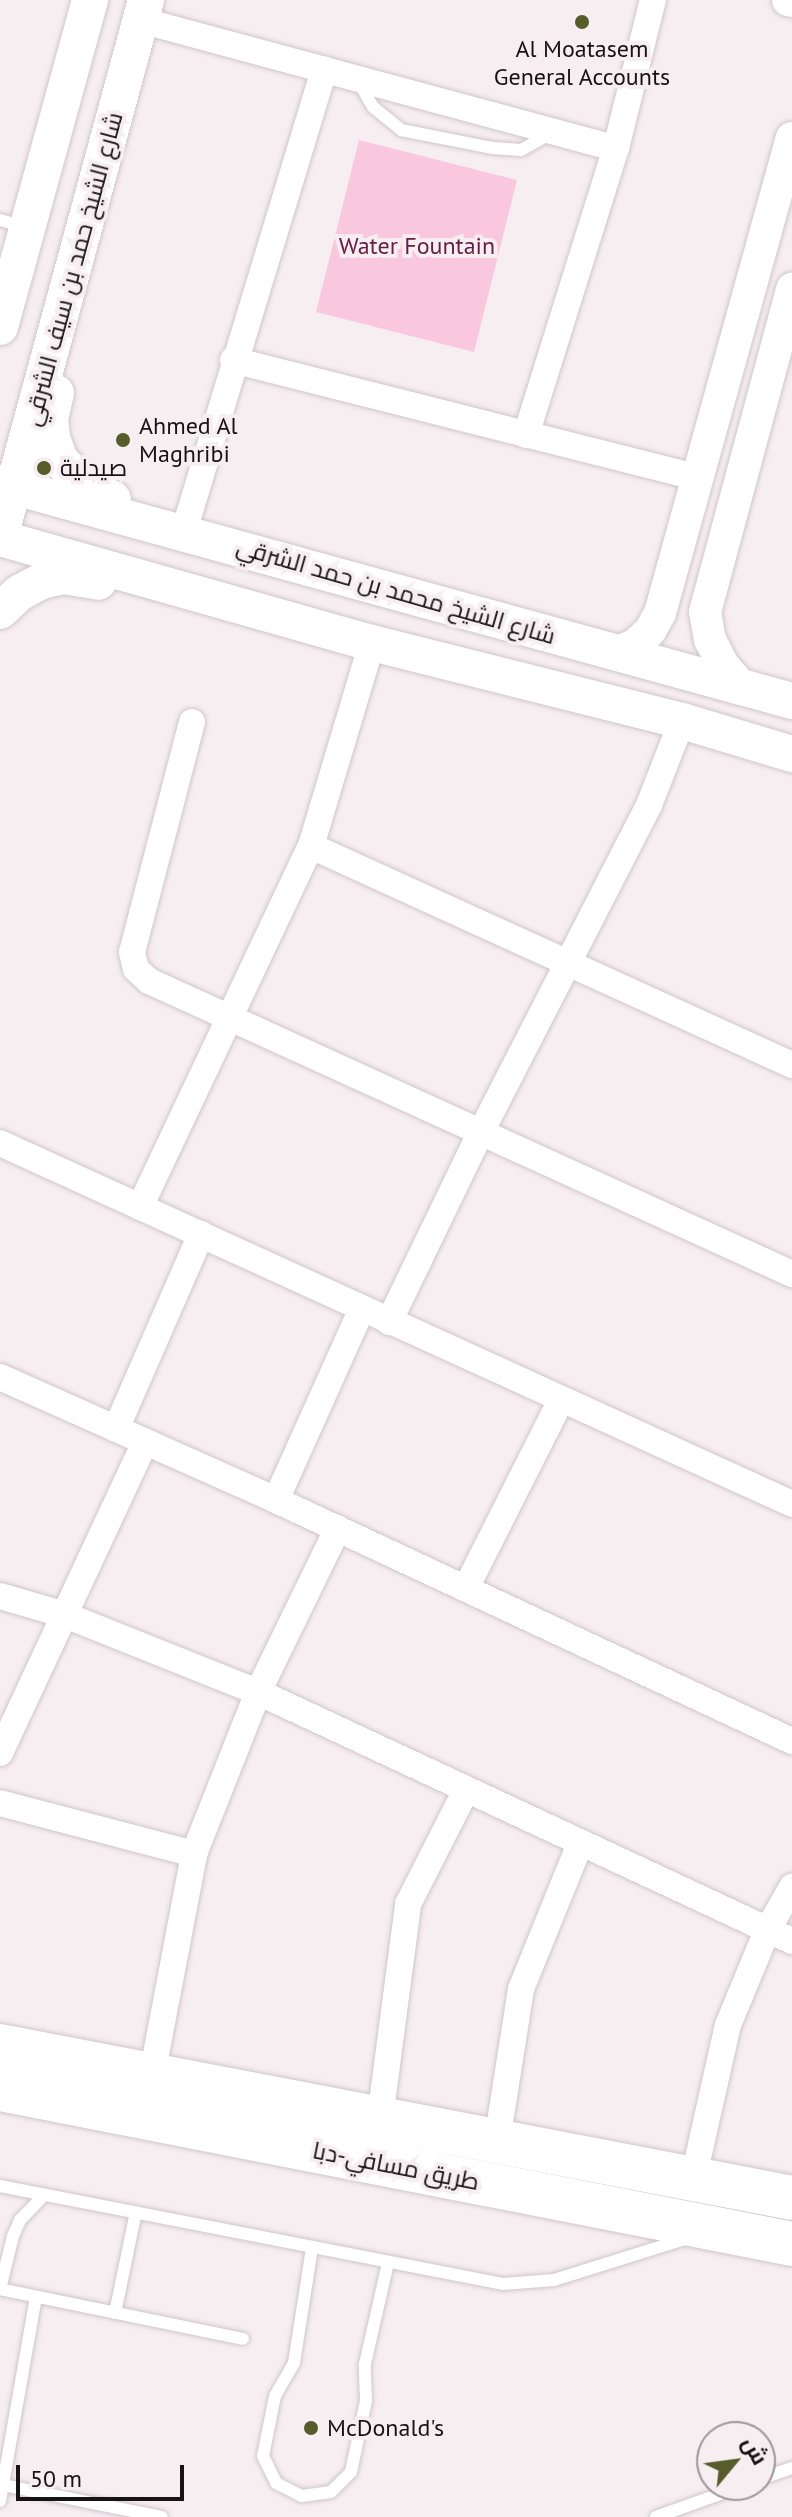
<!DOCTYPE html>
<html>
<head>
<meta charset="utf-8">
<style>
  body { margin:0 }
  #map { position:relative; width:792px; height:2517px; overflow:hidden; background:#f7eef2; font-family:"PT Sans",Cairo,sans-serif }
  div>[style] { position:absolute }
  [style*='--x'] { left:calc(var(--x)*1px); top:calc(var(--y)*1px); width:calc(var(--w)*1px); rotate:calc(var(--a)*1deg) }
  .green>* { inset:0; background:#fac8de }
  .roads { filter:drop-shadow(0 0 2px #d0c6ca) drop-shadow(0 0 2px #d0c6ca) }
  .service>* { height:12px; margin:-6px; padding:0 6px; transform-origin:6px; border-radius:6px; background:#fff }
  .minor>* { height:26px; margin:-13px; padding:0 13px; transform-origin:13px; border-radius:13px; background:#fff }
  .tertiary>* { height:32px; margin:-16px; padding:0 16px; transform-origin:16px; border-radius:16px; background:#fff }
  .secondary>* { height:36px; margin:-18px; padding:0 18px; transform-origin:18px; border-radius:18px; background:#fff }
  .trunk>* { height:44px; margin:-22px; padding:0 22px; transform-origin:22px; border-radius:22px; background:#fff }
  .dots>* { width:22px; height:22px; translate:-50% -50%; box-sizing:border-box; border:4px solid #f7eef2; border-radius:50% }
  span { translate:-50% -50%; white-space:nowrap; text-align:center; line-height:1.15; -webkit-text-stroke:8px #f7eef2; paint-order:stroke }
  .poi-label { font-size:24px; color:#171315 }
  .left { translate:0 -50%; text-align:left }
  .park-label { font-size:24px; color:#662046 }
  .street-label { font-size:24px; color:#171315 }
  .north { position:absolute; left:696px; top:2421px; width:80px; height:80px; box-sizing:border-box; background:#f7eef2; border:2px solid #9d969a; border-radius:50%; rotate:61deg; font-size:22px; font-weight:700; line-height:32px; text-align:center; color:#171315 }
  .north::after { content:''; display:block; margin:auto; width:28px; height:36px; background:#565d2b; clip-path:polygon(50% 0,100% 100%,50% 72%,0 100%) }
  .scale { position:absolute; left:16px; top:2465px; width:168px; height:36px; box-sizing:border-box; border:4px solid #171315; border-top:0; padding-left:10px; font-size:24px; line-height:28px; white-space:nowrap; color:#171315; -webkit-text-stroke:6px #f7eef2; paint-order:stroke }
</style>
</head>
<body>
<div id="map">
  <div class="green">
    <div style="clip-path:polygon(359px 140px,517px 180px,474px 352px,316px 312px)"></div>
  </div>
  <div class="roads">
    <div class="service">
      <div style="--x:358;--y:81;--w:30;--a:60"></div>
      <div style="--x:373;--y:107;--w:36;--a:39"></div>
      <div style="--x:401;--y:130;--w:94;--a:11.1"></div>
      <div style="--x:493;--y:148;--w:28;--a:4"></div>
      <div style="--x:521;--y:150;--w:37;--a:-29"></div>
      <div style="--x:0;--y:220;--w:25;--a:16"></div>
      <div style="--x:0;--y:2186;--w:512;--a:11.02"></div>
      <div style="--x:503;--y:2284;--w:51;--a:-4.5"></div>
      <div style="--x:554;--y:2280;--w:137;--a:-17.4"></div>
      <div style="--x:312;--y:2248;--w:116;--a:98.9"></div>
      <div style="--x:294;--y:2363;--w:38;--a:120"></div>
      <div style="--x:275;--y:2396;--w:61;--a:101.3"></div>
      <div style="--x:263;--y:2456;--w:30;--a:64"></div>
      <div style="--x:276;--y:2483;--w:29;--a:27"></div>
      <div style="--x:302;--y:2496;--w:29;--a:-8"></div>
      <div style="--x:331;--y:2492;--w:28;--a:-45"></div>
      <div style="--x:351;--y:2472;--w:73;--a:-78.1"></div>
      <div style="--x:366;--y:2401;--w:37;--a:-92"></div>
      <div style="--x:365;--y:2364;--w:104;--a:-77.2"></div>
      <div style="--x:0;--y:2289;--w:248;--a:11.6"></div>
      <div style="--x:0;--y:2289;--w:55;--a:-76.2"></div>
      <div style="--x:13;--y:2236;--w:17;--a:-66"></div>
      <div style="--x:20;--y:2220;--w:35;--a:-46"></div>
      <div style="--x:115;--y:2313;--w:103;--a:-78.3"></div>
      <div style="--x:760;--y:2479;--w:34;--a:-19"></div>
      <div style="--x:3;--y:2485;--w:162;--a:11.4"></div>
      <div style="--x:0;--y:2501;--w:207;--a:-80"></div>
      <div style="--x:656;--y:2517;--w:95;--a:-19.8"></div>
    </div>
    <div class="minor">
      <div style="--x:140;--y:20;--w:493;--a:15.1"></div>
      <div style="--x:233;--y:360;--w:481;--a:14.2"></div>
      <div style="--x:526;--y:435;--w:301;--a:-72.6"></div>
      <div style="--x:616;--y:148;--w:153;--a:-76"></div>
      <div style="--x:187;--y:521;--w:472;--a:-73.1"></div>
      <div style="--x:192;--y:722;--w:238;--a:104.6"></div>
      <div style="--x:132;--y:952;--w:17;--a:77"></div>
      <div style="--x:136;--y:969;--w:18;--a:43"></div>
      <div style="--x:149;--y:981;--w:707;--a:24.5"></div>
      <div style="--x:311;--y:846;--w:529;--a:24.48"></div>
      <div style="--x:0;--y:1143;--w:870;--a:24.5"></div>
      <div style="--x:140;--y:1207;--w:399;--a:-64.7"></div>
      <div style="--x:311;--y:846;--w:212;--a:-73.3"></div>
      <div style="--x:389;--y:1322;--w:211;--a:-64.2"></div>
      <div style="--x:481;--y:1132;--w:368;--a:-62.8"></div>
      <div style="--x:649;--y:805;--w:90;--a:-68.6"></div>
      <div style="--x:0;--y:1377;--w:302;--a:24"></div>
      <div style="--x:276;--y:1500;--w:570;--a:25.04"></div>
      <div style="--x:116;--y:1429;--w:213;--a:-66.4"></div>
      <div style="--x:276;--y:1500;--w:209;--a:-65.8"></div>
      <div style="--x:466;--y:1588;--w:211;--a:-63.2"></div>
      <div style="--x:0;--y:1596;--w:68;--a:16.3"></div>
      <div style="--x:65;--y:1615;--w:208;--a:21.8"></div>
      <div style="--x:258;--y:1692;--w:589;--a:25"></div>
      <div style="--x:0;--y:1753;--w:343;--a:-65"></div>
      <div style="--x:0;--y:1803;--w:201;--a:14.7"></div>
      <div style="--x:152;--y:2075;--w:225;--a:-79.2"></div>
      <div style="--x:194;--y:1854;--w:174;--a:-68.4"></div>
      <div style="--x:258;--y:1692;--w:182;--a:-64"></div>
      <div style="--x:380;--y:2118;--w:216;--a:-82.5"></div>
      <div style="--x:408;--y:1904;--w:128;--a:-63"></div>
      <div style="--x:497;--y:2141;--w:154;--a:-81"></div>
      <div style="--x:521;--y:1989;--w:157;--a:-67.9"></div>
      <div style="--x:693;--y:2180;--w:159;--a:-77.3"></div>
      <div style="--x:728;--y:2025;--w:102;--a:-67.5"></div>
      <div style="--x:767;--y:1931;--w:51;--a:-60.4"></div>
    </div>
    <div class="tertiary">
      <div style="--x:788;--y:0;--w:4;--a:14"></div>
      <div style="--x:617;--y:653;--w:21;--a:-25"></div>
      <div style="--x:636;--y:644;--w:19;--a:-43"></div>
      <div style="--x:650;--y:631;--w:21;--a:-61"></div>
      <div style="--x:660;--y:613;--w:493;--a:-74.5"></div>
      <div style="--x:742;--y:687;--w:29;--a:-131"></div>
      <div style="--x:723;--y:665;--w:28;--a:-117"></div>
      <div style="--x:710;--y:640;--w:28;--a:-100"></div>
      <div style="--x:705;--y:612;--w:335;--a:-74.9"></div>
    </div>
    <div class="secondary">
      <div style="--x:0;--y:327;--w:339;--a:-74.6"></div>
      <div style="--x:56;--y:393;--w:26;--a:103"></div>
      <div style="--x:50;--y:418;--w:20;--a:84"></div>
      <div style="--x:52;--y:438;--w:23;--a:70"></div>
      <div style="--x:60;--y:460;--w:35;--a:46"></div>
      <div style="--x:84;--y:485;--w:32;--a:26"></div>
      <div style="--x:0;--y:483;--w:821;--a:15.39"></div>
      <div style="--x:0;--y:537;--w:556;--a:-74.79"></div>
      <div style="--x:0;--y:538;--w:387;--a:15.8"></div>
      <div style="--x:372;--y:643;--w:320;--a:14.1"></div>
      <div style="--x:682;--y:721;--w:115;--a:16.7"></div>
      <div style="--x:0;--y:611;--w:26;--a:-43"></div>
      <div style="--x:19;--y:593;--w:26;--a:-28"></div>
      <div style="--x:42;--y:581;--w:22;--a:-13"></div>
      <div style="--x:63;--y:576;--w:36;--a:9"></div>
    </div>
    <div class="trunk">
      <div style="--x:0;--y:2046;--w:806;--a:10.86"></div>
      <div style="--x:0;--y:2089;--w:807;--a:11.07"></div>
    </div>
  </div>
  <div class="dots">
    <div style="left:582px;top:22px;background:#565d2b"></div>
    <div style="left:123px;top:440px;background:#565d2b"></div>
    <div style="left:44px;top:468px;background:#565d2b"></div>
    <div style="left:311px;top:2428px;background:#565d2b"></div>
  </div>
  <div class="poi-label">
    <span style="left:582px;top:63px">Al Moatasem<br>General Accounts</span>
    <span class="left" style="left:139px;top:440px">Ahmed Al<br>Maghribi</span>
    <span class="left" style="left:60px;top:468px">صيدلية</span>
    <span class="left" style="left:327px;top:2428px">McDonald's</span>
  </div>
  <div class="park-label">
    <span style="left:417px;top:246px">Water Fountain</span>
  </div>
  <div class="street-label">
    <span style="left:73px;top:269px;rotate:-75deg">شارع الشيخ حمد بن سيف الشرقي</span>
    <span style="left:396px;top:591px;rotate:16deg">شارع الشيخ محمد بن حمد الشرقي</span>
    <span style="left:396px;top:2166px;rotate:11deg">طريق مسافي-دبا</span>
  </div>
  <div class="north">ش</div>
  <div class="scale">50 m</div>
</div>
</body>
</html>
